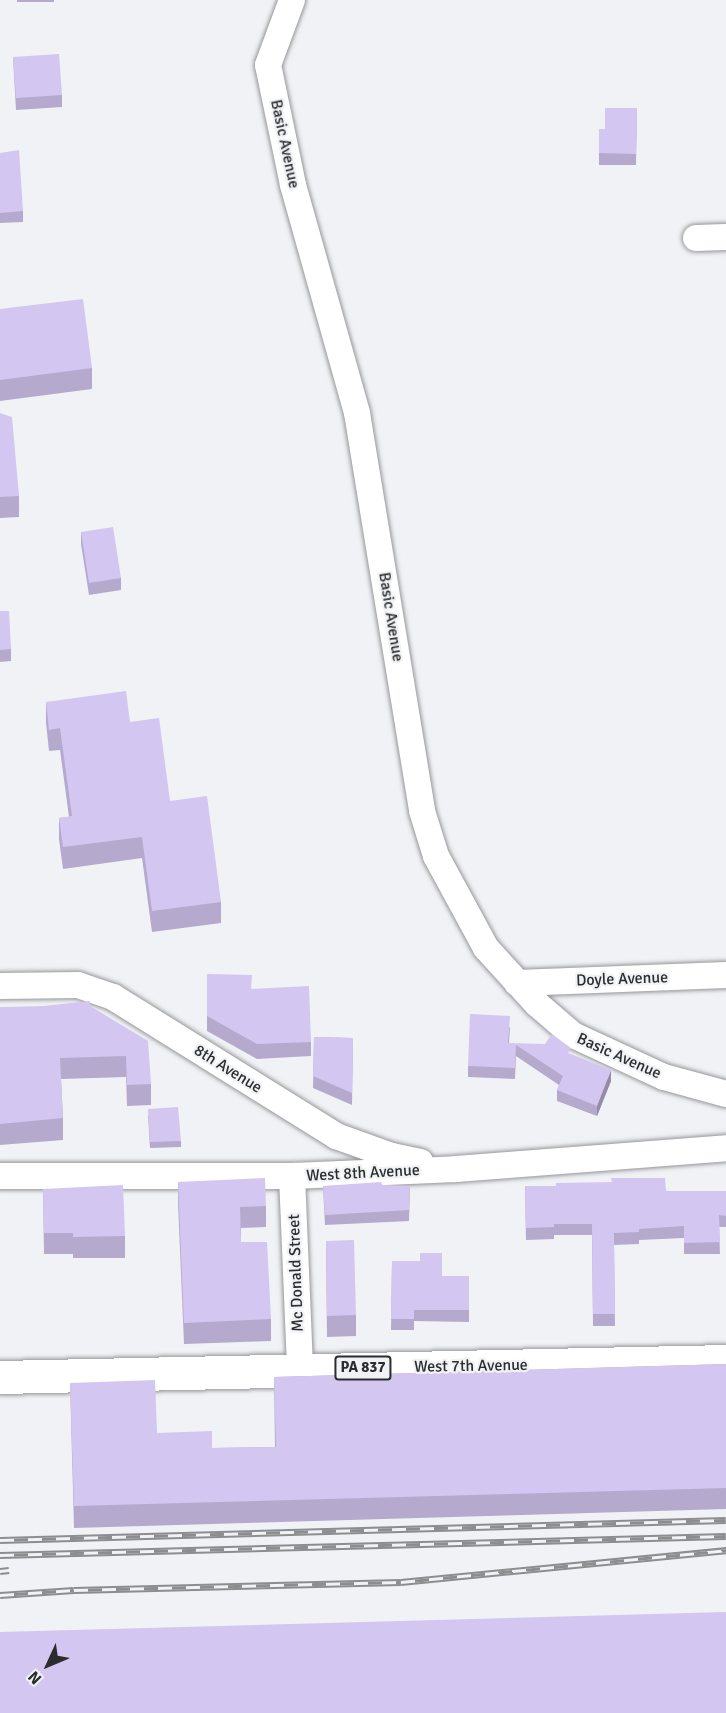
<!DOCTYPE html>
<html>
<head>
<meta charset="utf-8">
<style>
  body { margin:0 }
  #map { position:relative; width:726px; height:1713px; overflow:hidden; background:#f1f2f5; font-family:Signika,sans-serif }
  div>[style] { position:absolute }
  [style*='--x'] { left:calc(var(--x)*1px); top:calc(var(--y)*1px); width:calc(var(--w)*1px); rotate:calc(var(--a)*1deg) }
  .roads { filter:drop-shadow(0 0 2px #96979a) drop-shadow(0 0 2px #96979a) }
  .minor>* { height:26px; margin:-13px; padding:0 13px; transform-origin:13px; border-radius:13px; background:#fff }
  .primary>* { height:33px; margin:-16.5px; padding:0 16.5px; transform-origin:16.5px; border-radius:16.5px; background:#fff }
  .rail>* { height:7px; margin-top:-3.5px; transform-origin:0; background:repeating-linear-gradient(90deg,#f1f2f5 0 14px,#8c8d8f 0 28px); box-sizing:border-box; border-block:2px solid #8c8d8f }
  .wall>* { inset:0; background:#b5aace }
  .shaded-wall>* { inset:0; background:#948ba8 }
  .building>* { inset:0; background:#d3c6f0 }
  span { translate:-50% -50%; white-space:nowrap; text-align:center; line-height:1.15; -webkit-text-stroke:4.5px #f1f2f5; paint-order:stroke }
  .shield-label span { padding:2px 4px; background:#f1f2f5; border:2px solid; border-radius:4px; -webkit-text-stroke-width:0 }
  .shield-label { font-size:15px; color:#2b2c2d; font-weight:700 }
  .street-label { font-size:16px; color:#2b2c2d }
  .north { position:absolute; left:18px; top:1635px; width:60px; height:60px; -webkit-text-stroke:4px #f1f2f5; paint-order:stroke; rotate:226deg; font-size:16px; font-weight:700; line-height:24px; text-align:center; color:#2b2c2d }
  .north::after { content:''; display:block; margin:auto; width:21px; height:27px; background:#2b2c2d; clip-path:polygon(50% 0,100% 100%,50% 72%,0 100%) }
</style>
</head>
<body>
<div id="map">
  <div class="roads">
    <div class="minor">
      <div style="--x:292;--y:0;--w:69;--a:110.3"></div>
      <div style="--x:268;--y:65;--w:123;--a:78.2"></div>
      <div style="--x:293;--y:185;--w:237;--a:74.3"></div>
      <div style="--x:357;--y:413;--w:403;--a:80.7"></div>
      <div style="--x:422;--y:811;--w:47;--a:72.7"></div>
      <div style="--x:436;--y:856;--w:105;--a:61.5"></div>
      <div style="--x:486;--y:948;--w:76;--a:47.7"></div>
      <div style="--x:537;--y:1004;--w:48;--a:40.7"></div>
      <div style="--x:573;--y:1035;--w:100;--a:24.8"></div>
      <div style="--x:664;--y:1077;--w:64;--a:15.3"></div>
      <div style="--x:696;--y:238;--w:30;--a:-2"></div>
      <div style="--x:517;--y:983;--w:209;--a:-2.2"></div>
      <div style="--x:0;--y:986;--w:78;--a:-0.7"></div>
      <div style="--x:78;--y:985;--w:37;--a:19"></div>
      <div style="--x:113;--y:997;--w:263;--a:31.9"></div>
      <div style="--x:336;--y:1136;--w:59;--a:19.7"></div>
      <div style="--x:392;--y:1156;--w:29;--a:12"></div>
      <div style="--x:0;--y:1176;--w:292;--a:0"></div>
      <div style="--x:292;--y:1176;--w:164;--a:-2.4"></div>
      <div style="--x:456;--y:1169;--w:271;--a:-4.4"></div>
      <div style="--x:292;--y:1176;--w:194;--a:87.6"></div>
    </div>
    <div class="primary">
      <div style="--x:0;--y:1377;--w:726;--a:-1.26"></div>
    </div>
  </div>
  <div class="rail">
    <div style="--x:0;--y:1540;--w:726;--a:-1.58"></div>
    <div style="--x:0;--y:1555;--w:726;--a:-1.5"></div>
    <div style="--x:0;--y:1571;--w:9;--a:-6"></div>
    <div style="--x:0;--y:1595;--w:74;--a:-3.9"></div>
    <div style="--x:74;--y:1590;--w:327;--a:-1.4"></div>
    <div style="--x:401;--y:1582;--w:327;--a:-5.6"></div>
  </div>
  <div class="wall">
    <div style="clip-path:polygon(17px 0,54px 0,54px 2px,17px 2px)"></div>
    <div style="clip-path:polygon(13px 57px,62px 95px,62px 107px,16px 110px)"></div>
    <div style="clip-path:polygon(637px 108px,636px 165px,599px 165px,599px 129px,605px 129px)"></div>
    <div style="clip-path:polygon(0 153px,23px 211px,23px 222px,0 223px)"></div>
    <div style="clip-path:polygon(0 309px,92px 368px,92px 389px,0 401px)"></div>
    <div style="clip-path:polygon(0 413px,19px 496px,19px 517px,0 518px)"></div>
    <div style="clip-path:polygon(81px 532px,121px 578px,121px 590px,89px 595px,81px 544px)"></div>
    <div style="clip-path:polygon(0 611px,11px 649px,11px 661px,0 662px)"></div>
    <div style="clip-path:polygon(46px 702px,130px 722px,221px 902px,221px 923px,152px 932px,142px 858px,63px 869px,59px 839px,59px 818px,69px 817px,60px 750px,49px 751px,46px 723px)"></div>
    <div style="clip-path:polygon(207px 974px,252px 989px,311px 1042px,311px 1056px,257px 1059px,207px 1031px)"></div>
    <div style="clip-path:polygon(90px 1006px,151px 1084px,151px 1105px,127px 1106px,126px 1077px,61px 1079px,63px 1118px,63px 1140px,0 1145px,0 1007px)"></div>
    <div style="clip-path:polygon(510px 1027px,509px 1043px,571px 1055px,611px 1081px,597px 1116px,557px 1101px,557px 1090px,559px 1085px,516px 1056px,515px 1079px,468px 1077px,468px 1066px)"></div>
    <div style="clip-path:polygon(314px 1037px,353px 1038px,352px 1105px,313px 1088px)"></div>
    <div style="clip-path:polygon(148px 1115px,181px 1141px,181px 1147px,150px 1148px)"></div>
    <div style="clip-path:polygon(178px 1182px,266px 1206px,266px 1227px,241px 1228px,241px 1242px,271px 1319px,271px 1341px,184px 1344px,178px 1203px)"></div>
    <div style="clip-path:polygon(382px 1185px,410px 1186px,409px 1221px,325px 1225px,323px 1186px)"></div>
    <div style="clip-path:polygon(525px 1186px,666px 1191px,726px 1191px,726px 1227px,719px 1227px,720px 1254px,684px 1254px,684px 1238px,639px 1240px,639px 1244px,614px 1245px,615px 1326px,593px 1326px,592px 1235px,554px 1235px,554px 1239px,526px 1240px)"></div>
    <div style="clip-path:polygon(43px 1189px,125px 1236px,125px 1258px,73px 1258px,73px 1254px,44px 1254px)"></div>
    <div style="clip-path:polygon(326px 1241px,356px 1315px,356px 1336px,327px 1337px)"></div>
    <div style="clip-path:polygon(392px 1261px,420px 1261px,442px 1276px,469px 1276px,469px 1322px,414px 1321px,414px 1330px,391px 1330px)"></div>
    <div style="clip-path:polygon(726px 1364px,726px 1509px,74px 1528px,70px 1383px,157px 1433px,212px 1448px,275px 1447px,274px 1377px)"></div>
  </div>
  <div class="shaded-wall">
    <div style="clip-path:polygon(611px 1070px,611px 1081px,597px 1116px,597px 1106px)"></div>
  </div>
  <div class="building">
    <div style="clip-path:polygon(59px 54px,62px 95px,16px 98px,13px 57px)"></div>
    <div style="clip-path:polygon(605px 108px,637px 108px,636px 154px,599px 153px,599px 129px,605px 129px)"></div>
    <div style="clip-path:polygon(19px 150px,23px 211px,0 213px,0 153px)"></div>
    <div style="clip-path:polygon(83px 299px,92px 368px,0 380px,0 309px)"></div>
    <div style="clip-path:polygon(0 413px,12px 417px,19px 496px,0 497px)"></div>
    <div style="clip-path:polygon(113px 527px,121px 578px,89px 583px,81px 532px)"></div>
    <div style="clip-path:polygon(0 611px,9px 611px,11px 649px,0 650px)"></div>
    <div style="clip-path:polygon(126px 691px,130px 722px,159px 718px,170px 801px,207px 796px,221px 902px,152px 911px,142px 837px,63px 847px,59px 818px,72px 816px,60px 728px,49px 730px,46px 702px)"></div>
    <div style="clip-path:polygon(207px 974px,252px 975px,251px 989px,309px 986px,311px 1042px,257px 1044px,207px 1016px)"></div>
    <div style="clip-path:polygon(90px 1001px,90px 1006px,148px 1041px,151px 1084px,127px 1085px,126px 1056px,60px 1058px,63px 1118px,0 1124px,0 1007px,34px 1007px)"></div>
    <div style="clip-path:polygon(470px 1014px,510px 1016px,508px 1043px,545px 1044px,552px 1034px,571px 1048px,568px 1053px,611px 1070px,597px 1106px,557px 1090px,563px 1076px,516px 1045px,515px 1068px,468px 1066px)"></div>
    <div style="clip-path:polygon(314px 1037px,353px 1038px,352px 1093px,313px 1076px)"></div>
    <div style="clip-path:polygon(178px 1107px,181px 1141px,150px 1142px,148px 1109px)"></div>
    <div style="clip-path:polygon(265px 1178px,266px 1206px,240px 1207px,241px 1242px,267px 1242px,271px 1319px,184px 1323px,178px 1182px)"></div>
    <div style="clip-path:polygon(611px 1178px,665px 1178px,666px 1191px,726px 1191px,726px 1216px,719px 1215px,720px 1242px,684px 1243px,684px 1226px,639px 1229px,639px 1232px,614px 1233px,615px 1314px,593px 1314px,592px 1224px,554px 1224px,554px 1227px,526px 1228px,525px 1186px,556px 1186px,556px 1183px,612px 1182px)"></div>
    <div style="clip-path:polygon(381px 1182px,382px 1185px,410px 1186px,409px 1210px,325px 1215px,323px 1186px)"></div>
    <div style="clip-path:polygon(123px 1185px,125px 1236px,73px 1237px,73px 1233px,44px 1233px,43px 1189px)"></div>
    <div style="clip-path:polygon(354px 1240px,356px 1315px,327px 1316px,326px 1241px)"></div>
    <div style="clip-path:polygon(420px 1253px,442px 1253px,442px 1276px,469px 1276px,469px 1310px,414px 1310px,414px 1319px,391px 1319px,392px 1261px,420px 1261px)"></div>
    <div style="clip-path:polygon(726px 1364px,726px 1488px,74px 1506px,70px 1383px,155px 1380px,157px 1433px,212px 1431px,212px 1448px,276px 1447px,274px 1377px)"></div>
    <div style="clip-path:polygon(726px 1612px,726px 1713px,0 1713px,0 1632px)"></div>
  </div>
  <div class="shield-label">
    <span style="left:363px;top:1368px">PA 837</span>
  </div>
  <div class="street-label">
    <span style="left:285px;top:144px;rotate:78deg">Basic Avenue</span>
    <span style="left:391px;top:617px;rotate:81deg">Basic Avenue</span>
    <span style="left:622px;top:979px;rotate:-2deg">Doyle Avenue</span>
    <span style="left:619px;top:1056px;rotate:24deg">Basic Avenue</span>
    <span style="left:228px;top:1069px;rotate:32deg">8th Avenue</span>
    <span style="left:363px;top:1173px;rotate:-3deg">West 8th Avenue</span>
    <span style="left:296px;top:1273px;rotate:-92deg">Mc Donald Street</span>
    <span style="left:471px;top:1366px;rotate:-1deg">West 7th Avenue</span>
  </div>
  <div class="north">N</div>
</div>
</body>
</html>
